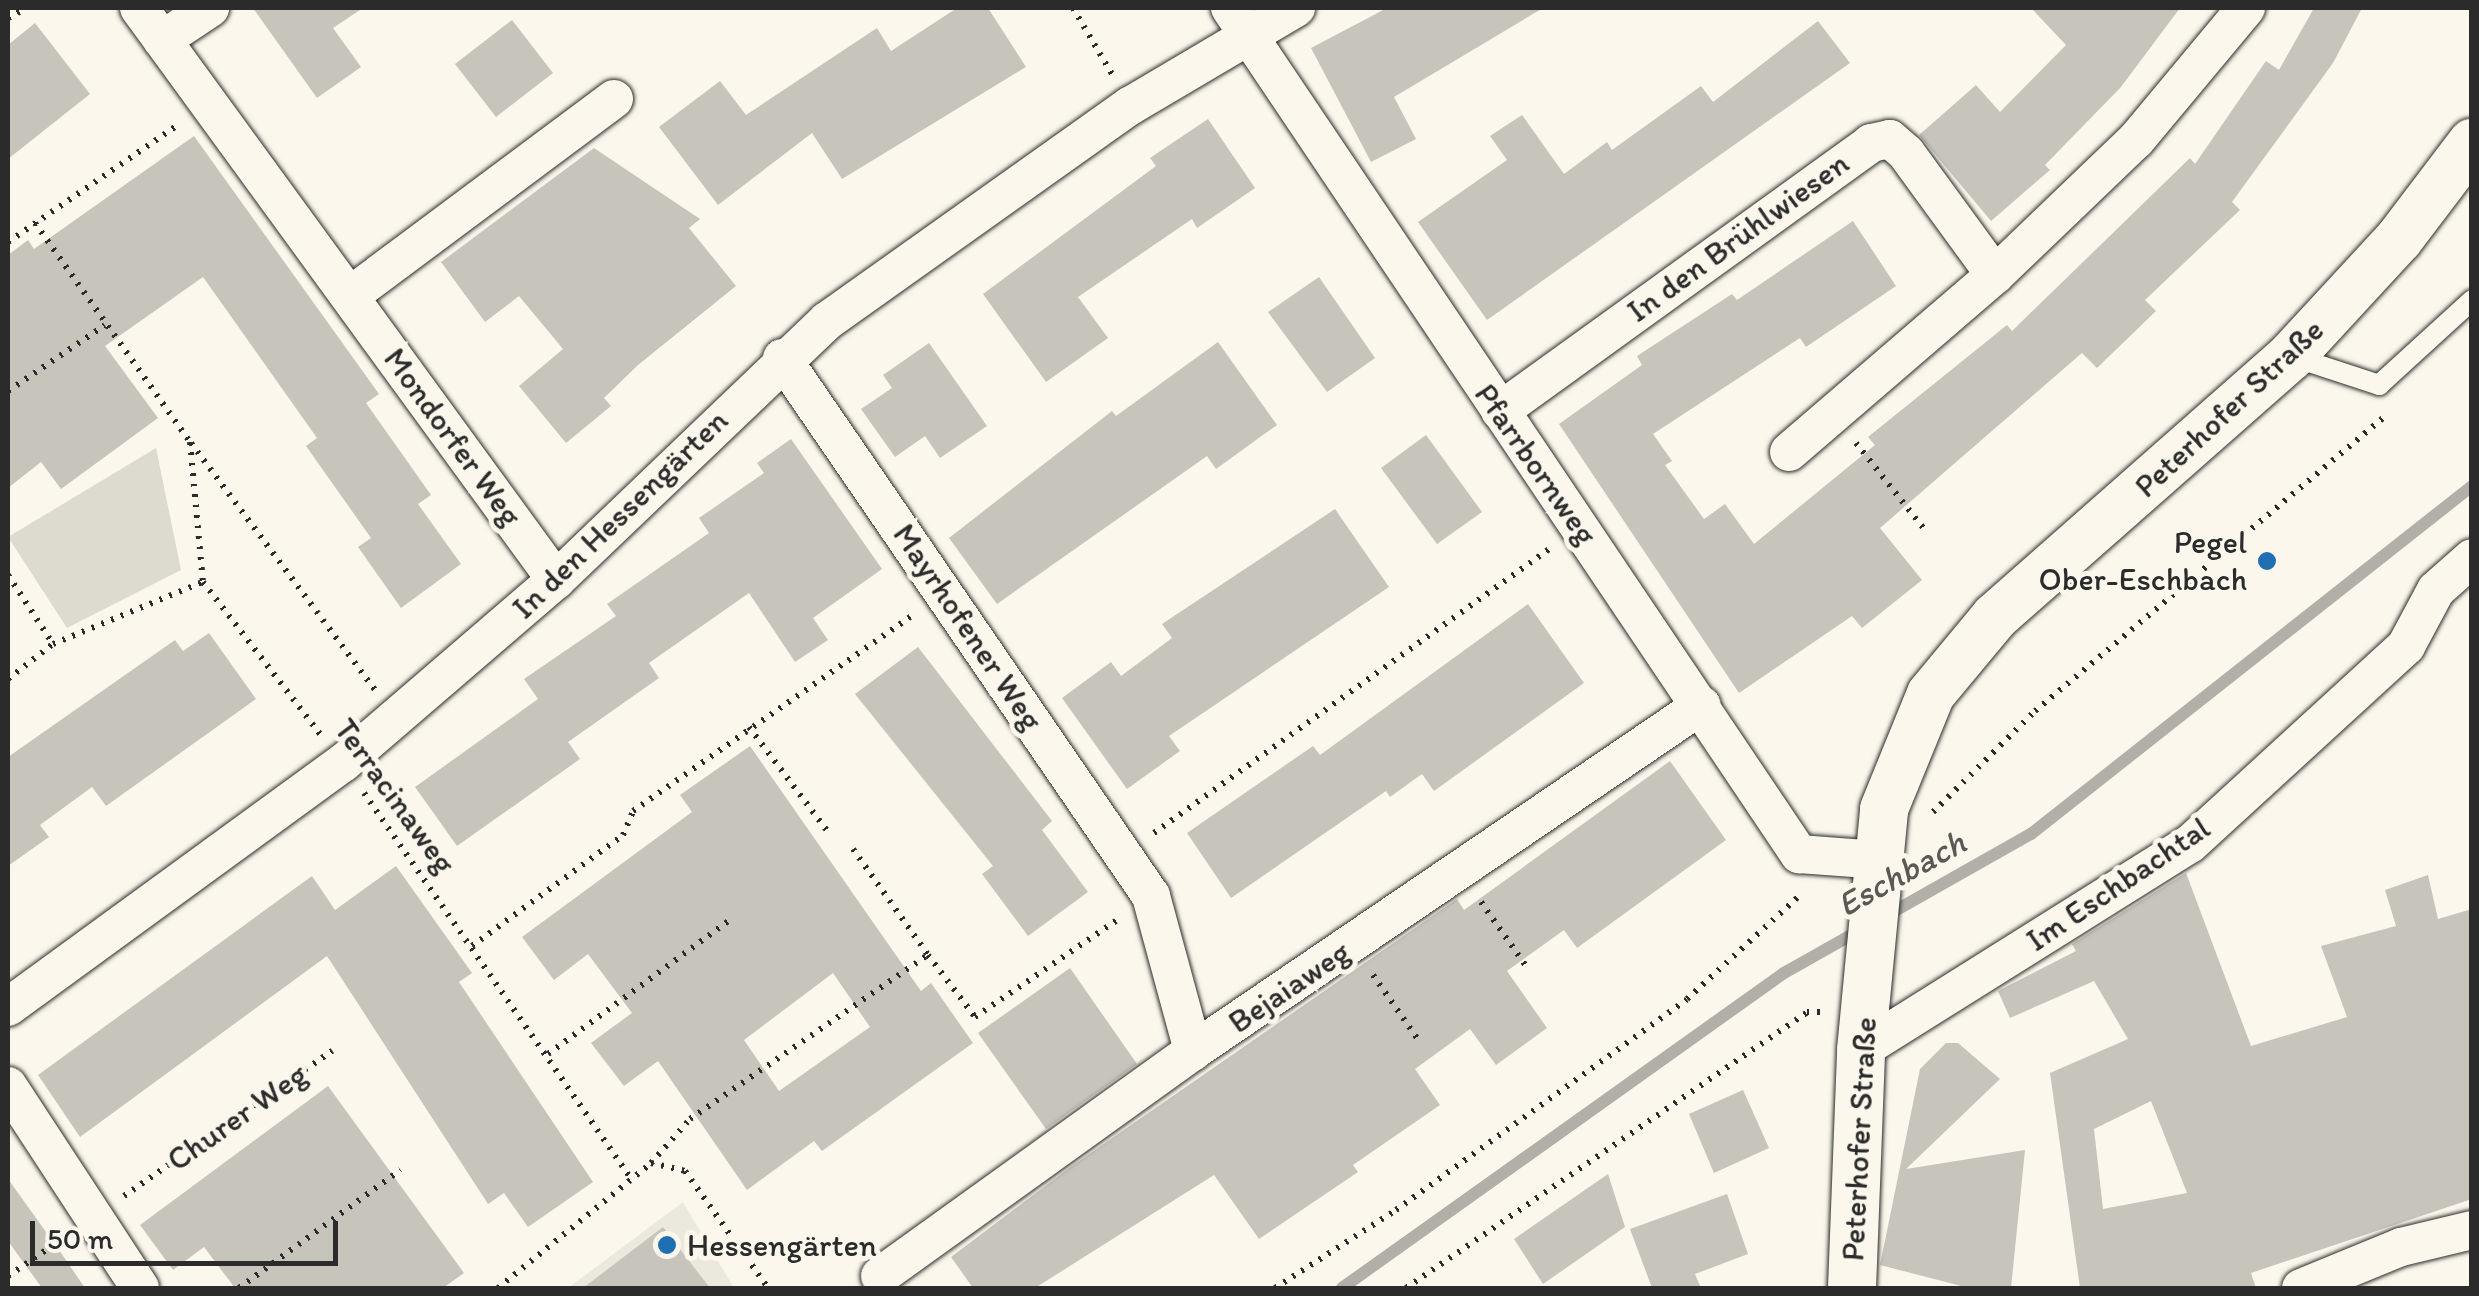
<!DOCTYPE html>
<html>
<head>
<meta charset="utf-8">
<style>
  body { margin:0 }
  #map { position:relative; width:2479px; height:1296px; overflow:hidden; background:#fbf7ec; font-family:Itim,sans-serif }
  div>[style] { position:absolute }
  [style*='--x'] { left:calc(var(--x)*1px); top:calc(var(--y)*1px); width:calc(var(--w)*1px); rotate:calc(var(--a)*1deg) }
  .built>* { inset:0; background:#ebe8de }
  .green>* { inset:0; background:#dddad0 }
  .stream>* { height:12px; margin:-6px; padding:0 6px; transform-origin:6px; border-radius:6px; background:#b1afa7 }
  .building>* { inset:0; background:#c7c4bc }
  .path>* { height:6px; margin-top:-3px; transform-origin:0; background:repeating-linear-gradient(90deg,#2b2b2b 0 2.5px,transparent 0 10.5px) }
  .roads { filter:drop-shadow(0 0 2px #2b2b2b) drop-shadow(0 0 2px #2b2b2b) }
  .service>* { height:20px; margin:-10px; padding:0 10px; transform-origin:10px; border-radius:10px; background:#fbf7ec }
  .minor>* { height:38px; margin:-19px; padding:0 19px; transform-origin:19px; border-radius:19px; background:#fbf7ec }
  .tertiary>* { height:48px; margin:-24px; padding:0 24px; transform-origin:24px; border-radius:24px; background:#fbf7ec }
  .dots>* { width:28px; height:28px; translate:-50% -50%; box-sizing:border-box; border:5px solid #fbf7ec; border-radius:50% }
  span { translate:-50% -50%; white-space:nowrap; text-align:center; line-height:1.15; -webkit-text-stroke:10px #fbf7ec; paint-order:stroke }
  .street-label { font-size:32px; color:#2b2b2b }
  .poi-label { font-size:32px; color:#2b2b2b }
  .right { translate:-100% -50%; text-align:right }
  .left { translate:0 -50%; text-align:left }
  .water-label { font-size:35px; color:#5a5956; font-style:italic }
  .frame { position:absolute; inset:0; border:10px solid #2b2b2b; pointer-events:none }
  .scale { position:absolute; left:30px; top:1221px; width:308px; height:45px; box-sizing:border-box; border:5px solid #2b2b2b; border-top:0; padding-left:12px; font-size:30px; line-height:35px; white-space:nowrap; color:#2b2b2b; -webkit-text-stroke:8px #fbf7ec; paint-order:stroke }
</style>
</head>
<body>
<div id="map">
  <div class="built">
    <div style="clip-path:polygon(683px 1202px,734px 1288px,568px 1288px)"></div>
  </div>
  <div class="green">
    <div style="clip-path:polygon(156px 448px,181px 570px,67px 628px,8px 537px)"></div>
  </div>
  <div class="stream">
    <div style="--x:1884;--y:917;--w:169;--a:-29.5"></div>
    <div style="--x:2031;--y:834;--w:562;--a:-38.28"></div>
    <div style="--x:1342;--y:1288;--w:543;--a:-35.48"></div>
    <div style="--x:1784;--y:973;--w:90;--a:-29.4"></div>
  </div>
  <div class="building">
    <div style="clip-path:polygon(253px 8px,363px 8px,333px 28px,361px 67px,317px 98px)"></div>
    <div style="clip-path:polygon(957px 8px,988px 8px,1026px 67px,842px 179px,812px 133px,718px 205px,659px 127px,720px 81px,746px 115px,877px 28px,891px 51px)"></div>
    <div style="clip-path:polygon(1387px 8px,1543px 8px,1394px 97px,1416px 139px,1371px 162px,1311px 48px)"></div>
    <div style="clip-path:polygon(2031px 8px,2180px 8px,2121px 87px,2045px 165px,2050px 170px,1991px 221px,1919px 135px,1976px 85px,2000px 112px,2066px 45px)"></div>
    <div style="clip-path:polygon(2314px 8px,2362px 8px,2333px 63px,2232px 202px,2240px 210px,2145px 300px,2156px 311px,2097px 368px,2082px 353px,1880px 528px,1922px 580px,1862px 628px,1852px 616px,1739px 693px,1559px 424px,1642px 365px,1637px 356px,1732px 294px,1737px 300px,1853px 221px,1896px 286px,1806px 347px,1800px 338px,1653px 434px,1672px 461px,1665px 465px,1704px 519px,1725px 504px,1754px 544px,1875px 445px,1868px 437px,2007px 325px,2012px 331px,2190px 158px,2195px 164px,2266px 61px,2279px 70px)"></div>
    <div style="clip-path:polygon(512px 20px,553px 73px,496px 117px,455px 64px)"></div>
    <div style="clip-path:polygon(1818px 21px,1850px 63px,1487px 320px,1418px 222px,1507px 160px,1490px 136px,1522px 115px,1564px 174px,1607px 142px,1612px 150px,1701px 86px,1713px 102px)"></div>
    <div style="clip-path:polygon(35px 23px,90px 94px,8px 159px,8px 45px)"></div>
    <div style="clip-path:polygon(1208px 119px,1255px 188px,1197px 228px,1192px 219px,1078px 297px,1108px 338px,1046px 382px,983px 294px,1156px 166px,1150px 158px)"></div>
    <div style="clip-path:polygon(194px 136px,379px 394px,366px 403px,431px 495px,418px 504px,461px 564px,401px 608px,358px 547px,371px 538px,306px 446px,317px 438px,203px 277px,105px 346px,158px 418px,61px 489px,41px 462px,8px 488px,8px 255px,28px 240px,34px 249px)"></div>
    <div style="clip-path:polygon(594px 148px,700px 219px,689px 228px,736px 286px,638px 365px,604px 398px,611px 406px,566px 443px,519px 386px,563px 349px,519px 296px,485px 322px,441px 262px)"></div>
    <div style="clip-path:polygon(1319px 277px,1375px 358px,1327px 392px,1268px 312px)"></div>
    <div style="clip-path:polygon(1218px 342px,1277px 425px,1216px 469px,1207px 456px,997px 604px,949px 538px,1112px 411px,1116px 416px)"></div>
    <div style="clip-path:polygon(929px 343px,987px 426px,940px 458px,925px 436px,895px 457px,861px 409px,892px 388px,883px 375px)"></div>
    <div style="clip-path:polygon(1426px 435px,1482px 512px,1437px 544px,1381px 468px)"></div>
    <div style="clip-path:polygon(791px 439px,882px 569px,813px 618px,828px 640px,795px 662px,749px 593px,649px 663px,659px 678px,568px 742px,580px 759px,457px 846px,415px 787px,538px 699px,524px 679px,616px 616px,607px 604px,709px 533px,699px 518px,764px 473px,757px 463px)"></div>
    <div style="clip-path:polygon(1335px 509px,1389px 587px,1169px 736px,1180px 751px,1127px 789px,1062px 698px,1111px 662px,1121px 676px,1172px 638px,1162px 624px)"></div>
    <div style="clip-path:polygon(1528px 604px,1584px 683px,1434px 791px,1422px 774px,1390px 797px,1386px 791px,1231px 898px,1187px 833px,1313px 746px,1320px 755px)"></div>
    <div style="clip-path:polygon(209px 633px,256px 699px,106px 806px,92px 787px,40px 825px,49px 837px,8px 866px,8px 757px,175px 640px,183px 651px)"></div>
    <div style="clip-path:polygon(918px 647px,1052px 821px,1042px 830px,1088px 892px,1028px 936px,982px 874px,993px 866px,855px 694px)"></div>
    <div style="clip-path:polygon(evenodd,750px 746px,921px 991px,931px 983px,973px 1043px,822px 1151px,814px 1141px,747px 1190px,658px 1061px,624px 1086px,591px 1043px,632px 1013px,588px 954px,554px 980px,522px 937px,692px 812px,680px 795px,750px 746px,833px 973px,870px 1027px,779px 1091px,744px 1040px,833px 973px)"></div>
    <div style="clip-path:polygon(1670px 761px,1726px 840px,1577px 948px,1564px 930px,1507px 971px,1547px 1028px,1496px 1065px,1470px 1029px,1415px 1069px,1440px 1105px,1353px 1165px,1358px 1172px,1259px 1239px,1214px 1175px,1035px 1288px,973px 1288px,951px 1257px,1072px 1166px,1457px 899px,1464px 910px)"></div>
    <div style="clip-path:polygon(396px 866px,472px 973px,459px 982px,593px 1182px,528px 1227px,504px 1193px,488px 1204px,327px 956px,80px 1137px,38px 1075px,312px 876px,335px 910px)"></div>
    <div style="clip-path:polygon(evenodd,2186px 873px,2251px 1046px,2347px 1017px,2321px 946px,2396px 926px,2385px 890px,2428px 875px,2438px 919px,2472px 909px,2472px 1199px,2251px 1273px,2256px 1288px,2080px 1288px,2050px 1073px,2128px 1039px,2094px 981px,2010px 1018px,1998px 991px,2076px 951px,2072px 944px,2186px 873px,2151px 1101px,2187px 1193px,2103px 1209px,2094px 1129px,2151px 1101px)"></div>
    <div style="clip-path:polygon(1070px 968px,1137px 1064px,1046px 1129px,978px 1033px)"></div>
    <div style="clip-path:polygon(1946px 1043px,1958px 1043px,2000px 1079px,1906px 1169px,2025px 1150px,2011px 1288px,1969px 1288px,1880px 1265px,1920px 1069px)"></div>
    <div style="clip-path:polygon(328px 1086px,464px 1273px,443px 1288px,235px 1288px,204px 1247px,173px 1270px,140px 1225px)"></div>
    <div style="clip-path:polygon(1743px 1090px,1769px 1148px,1714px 1173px,1689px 1114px)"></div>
    <div style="clip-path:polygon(1608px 1174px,1625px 1227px,1543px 1284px,1514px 1239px)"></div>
    <div style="clip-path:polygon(8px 1179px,59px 1250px,85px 1288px,42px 1288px,8px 1241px)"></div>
    <div style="clip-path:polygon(1727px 1194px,1748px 1254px,1695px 1274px,1701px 1288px,1652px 1288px,1630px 1229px)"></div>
    <div style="clip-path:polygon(663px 1227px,710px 1288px,583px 1288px)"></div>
  </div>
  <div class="path">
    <div style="--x:1073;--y:8;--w:79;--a:59.5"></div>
    <div style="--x:8;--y:18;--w:21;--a:-28"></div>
    <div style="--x:35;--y:223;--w:268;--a:54.7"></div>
    <div style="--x:190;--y:442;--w:141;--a:84.7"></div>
    <div style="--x:8;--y:242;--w:204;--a:-34.6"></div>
    <div style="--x:8;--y:391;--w:117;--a:-34.2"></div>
    <div style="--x:191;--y:443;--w:308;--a:53.3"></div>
    <div style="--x:1856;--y:443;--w:111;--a:51.6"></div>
    <div style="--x:8;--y:575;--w:82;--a:56.9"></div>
    <div style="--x:8;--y:679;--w:57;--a:-37.9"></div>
    <div style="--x:53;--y:644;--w:162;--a:-22.5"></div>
    <div style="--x:203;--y:582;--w:193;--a:52.4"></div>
    <div style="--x:749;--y:727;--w:136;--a:53"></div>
    <div style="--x:364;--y:793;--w:469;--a:55.3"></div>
    <div style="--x:1933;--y:812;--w:144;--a:-44.7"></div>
    <div style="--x:2035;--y:711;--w:459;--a:-40.1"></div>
    <div style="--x:1154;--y:833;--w:488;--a:-35.7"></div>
    <div style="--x:853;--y:849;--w:130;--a:54.7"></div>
    <div style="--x:1481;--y:902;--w:78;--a:54.9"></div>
    <div style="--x:472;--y:946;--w:187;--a:-36.3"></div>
    <div style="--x:623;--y:835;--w:26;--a:-67"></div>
    <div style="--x:633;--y:811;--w:340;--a:-35"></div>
    <div style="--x:1373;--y:975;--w:80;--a:55.1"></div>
    <div style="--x:548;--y:1054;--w:226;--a:-36.4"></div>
    <div style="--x:651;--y:1163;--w:35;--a:13"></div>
    <div style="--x:685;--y:1171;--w:143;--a:54.6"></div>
    <div style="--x:124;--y:1196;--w:254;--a:-34.9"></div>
    <div style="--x:8;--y:1276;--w:69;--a:-34.4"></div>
    <div style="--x:239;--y:1288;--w:200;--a:-36.2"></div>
    <div style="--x:498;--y:1288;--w:198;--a:-39.2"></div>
    <div style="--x:651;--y:1163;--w:59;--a:-48.4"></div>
    <div style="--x:690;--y:1119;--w:289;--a:-34.6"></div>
    <div style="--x:928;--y:955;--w:78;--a:52.8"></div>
    <div style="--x:975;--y:1017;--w:176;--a:-34.3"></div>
    <div style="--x:1275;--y:1288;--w:144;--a:-32.8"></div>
    <div style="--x:1396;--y:1210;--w:359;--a:-35.9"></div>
    <div style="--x:1687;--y:999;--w:155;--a:-42.6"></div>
    <div style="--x:1406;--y:1288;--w:487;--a:-34.5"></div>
    <div style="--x:1807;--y:1012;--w:17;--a:0"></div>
  </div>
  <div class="roads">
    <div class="service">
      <div style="--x:2291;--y:356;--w:93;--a:18.2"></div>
      <div style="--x:2379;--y:385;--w:126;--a:-42.4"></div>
    </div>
    <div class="minor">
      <div style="--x:139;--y:8;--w:708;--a:53.91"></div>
      <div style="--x:1230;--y:8;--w:1020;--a:56.08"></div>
      <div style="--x:1799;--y:854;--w:79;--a:4.3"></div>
      <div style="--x:162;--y:40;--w:58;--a:-33.7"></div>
      <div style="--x:351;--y:295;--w:328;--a:-36.7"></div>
      <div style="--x:782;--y:358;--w:652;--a:55.55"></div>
      <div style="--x:1151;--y:896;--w:161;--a:74.8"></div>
      <div style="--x:1500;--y:411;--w:458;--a:-35.8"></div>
      <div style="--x:1871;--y:143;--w:19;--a:-12"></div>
      <div style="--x:1890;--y:139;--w:21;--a:41"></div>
      <div style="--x:1906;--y:153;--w:151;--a:53.9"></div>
      <div style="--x:1789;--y:452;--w:272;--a:-40.7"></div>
      <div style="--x:1995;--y:275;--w:195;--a:-43.8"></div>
      <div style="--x:2136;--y:140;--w:172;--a:-50.2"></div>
      <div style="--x:8;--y:1007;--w:414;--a:-36.1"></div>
      <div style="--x:343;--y:763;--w:281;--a:-40.7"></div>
      <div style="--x:556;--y:580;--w:375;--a:-43.7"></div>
      <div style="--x:827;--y:321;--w:372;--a:-35.4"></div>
      <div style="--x:1130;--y:106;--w:193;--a:-30.6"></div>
      <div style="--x:1861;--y:1050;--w:388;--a:-32.1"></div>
      <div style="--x:2190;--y:844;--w:293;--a:-42.5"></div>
      <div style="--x:2406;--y:646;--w:64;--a:-61.8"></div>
      <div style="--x:2436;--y:590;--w:48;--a:-41.6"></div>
      <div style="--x:8;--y:1086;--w:241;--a:56.8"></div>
      <div style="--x:880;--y:1276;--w:385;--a:-35.7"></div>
      <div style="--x:1193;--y:1051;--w:615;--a:-34.21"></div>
      <div style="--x:2301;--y:1288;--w:108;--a:-22.3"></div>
      <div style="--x:2401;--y:1247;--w:73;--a:-13.5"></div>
    </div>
    <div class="tertiary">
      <div style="--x:1852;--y:1288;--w:238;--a:-87.8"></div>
      <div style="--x:1861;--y:1050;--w:242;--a:-84.5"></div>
      <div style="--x:1884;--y:809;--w:124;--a:-67.8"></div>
      <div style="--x:1931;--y:694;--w:100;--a:-50.3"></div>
      <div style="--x:1995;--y:617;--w:395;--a:-41.4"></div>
      <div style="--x:2291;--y:356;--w:159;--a:-47.3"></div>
      <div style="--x:2399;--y:239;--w:121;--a:-52.8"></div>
    </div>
  </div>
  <div class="dots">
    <div style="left:2267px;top:561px;background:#1f6fb2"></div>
    <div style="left:667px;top:1245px;background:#1f6fb2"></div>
  </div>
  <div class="street-label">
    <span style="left:1738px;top:237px;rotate:-36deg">In den Brühlwiesen</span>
    <span style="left:2229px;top:408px;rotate:-43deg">Peterhofer Straße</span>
    <span style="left:453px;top:437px;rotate:54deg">Mondorfer Weg</span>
    <span style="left:1536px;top:464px;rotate:55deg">Pfarrbornweg</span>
    <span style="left:620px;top:514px;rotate:-44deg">In den Hessengärten</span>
    <span style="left:968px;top:627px;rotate:56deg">Mayrhofener Weg</span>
    <span style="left:395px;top:796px;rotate:54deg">Terracinaweg</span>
    <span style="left:2118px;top:884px;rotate:-34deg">Im Eschbachtal</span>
    <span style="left:1289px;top:987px;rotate:-34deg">Bejaiaweg</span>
    <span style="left:237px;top:1117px;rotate:-35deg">Churer Weg</span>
    <span style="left:1859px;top:1139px;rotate:-87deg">Peterhofer Straße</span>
  </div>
  <div class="poi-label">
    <span class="right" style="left:2247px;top:561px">Pegel<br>Ober-Eschbach</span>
    <span class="left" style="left:687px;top:1245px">Hessengärten</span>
  </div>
  <div class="water-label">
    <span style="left:1901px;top:873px;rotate:-29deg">Eschbach</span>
  </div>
  <div class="frame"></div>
  <div class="scale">50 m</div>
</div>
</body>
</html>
